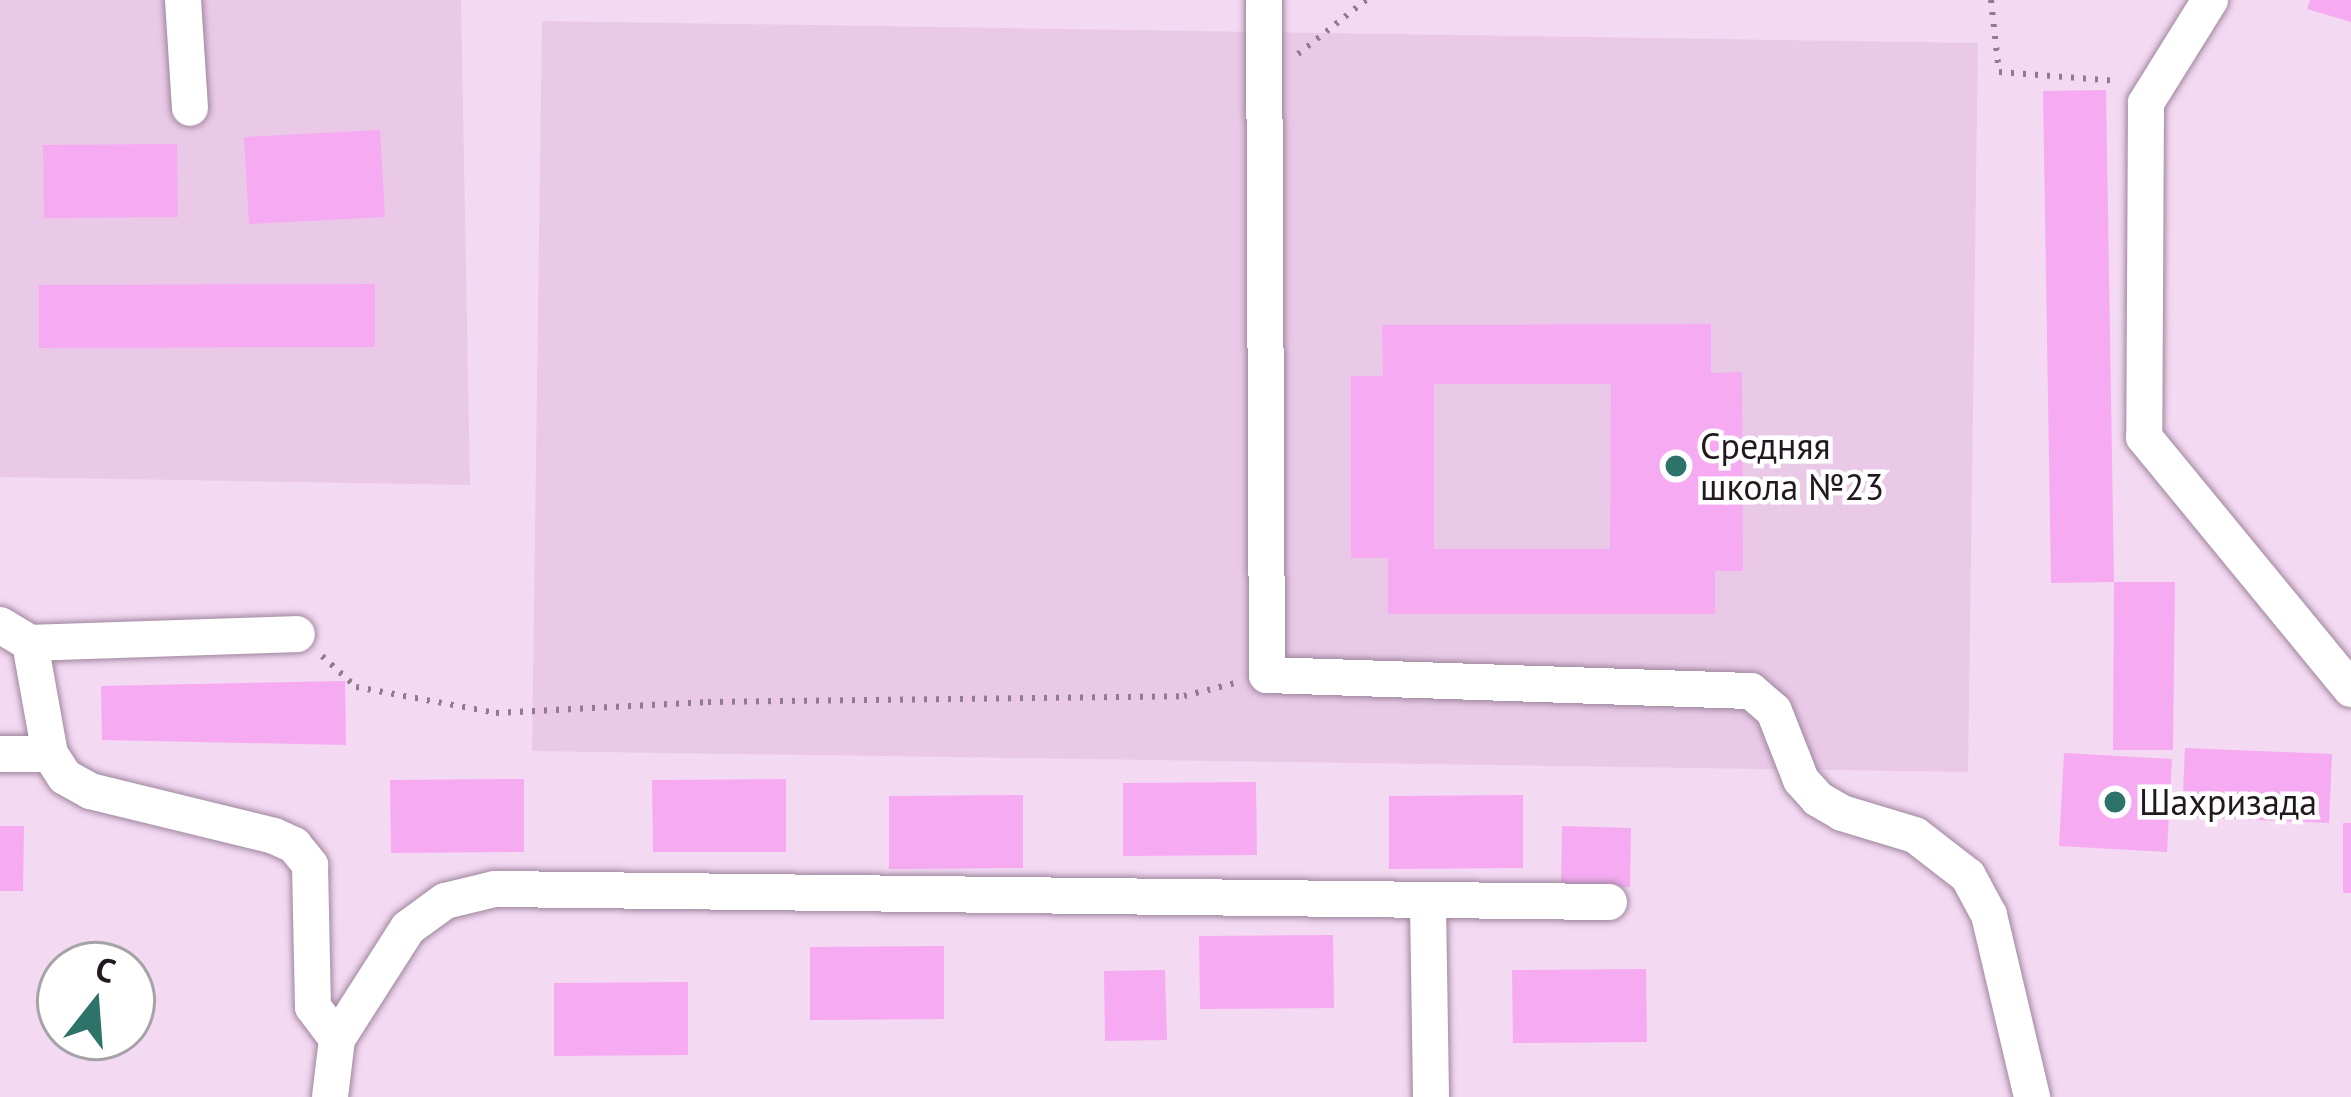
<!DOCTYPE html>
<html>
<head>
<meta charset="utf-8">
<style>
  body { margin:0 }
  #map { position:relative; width:2351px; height:1097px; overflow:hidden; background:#f4d9f2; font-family:"PT Sans",sans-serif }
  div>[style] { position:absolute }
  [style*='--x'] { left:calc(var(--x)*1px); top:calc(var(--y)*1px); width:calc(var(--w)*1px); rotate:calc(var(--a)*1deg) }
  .built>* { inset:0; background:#e9c9e7 }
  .building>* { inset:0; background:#f6aaf2 }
  .path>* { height:6px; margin-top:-3px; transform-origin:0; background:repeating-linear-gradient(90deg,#8f7c8d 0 3px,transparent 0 12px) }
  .roads { filter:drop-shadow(0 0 3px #9e869d) drop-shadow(0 0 3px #9e869d) }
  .minor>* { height:36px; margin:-18px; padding:0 18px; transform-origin:18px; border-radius:18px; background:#fff }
  .dots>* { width:33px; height:33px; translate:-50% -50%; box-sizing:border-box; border:6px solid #fff; border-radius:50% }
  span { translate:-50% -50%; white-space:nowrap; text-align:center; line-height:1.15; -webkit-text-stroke:9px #fff; paint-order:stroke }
  .poi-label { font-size:36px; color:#211820 }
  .left { translate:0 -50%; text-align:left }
  .north { position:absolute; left:36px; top:941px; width:120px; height:120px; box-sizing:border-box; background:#fff; border:3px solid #a6a3a6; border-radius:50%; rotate:17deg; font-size:33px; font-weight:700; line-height:48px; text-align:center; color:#211820 }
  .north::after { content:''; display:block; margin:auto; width:42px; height:54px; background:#2d7369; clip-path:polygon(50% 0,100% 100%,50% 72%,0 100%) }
</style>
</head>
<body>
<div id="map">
  <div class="built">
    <div style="clip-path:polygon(0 0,461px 0,470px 485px,0 477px)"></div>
    <div style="clip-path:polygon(542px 21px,1978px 43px,1968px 772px,532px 751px)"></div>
  </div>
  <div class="building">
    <div style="clip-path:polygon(2310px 0,2351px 0,2351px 22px,2307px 9px)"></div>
    <div style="clip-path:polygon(2106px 90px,2114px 582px,2051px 583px,2043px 91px)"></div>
    <div style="clip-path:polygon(380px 130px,385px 217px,249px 224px,244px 137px)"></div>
    <div style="clip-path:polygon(177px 144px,178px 217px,44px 218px,43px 145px)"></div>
    <div style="clip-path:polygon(375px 284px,375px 347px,39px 348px,39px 285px)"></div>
    <div style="clip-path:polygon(evenodd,1711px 324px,1711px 373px,1742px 372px,1743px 571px,1715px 571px,1715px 614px,1388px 614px,1388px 558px,1351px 558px,1351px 376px,1383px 376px,1382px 325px,1711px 324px,1434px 384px,1611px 384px,1610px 549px,1434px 549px,1434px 384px)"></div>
    <div style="clip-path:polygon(2114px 582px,2175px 582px,2173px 750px,2113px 750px)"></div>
    <div style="clip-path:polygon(345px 681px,346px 745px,102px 740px,101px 686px)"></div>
    <div style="clip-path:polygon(2185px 748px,2332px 754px,2329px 823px,2182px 817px)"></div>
    <div style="clip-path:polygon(2064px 753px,2172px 759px,2167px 852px,2059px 846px)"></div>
    <div style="clip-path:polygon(524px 779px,524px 852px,391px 853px,390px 780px)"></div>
    <div style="clip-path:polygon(786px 779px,786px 852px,653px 852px,652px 780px)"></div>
    <div style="clip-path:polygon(1256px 782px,1257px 855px,1123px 856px,1123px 783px)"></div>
    <div style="clip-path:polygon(1023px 795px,1023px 868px,889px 869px,889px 796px)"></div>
    <div style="clip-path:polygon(1523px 795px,1523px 868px,1389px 869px,1389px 796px)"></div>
    <div style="clip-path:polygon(2343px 823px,2351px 823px,2351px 893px,2343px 893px)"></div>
    <div style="clip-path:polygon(0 826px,24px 826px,23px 891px,0 891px)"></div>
    <div style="clip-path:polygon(1562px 826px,1631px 828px,1630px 887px,1561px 885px)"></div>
    <div style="clip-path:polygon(1333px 935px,1334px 1008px,1200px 1009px,1199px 936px)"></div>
    <div style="clip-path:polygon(944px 946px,944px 1019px,810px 1020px,810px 947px)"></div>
    <div style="clip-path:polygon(1646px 969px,1647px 1042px,1513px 1043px,1512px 970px)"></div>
    <div style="clip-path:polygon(1165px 970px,1167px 1040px,1105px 1041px,1104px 971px)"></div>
    <div style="clip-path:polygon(688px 982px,688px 1055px,554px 1056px,554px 983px)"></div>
  </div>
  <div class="path">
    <div style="--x:1991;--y:0;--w:72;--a:83.7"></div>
    <div style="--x:1999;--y:72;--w:119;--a:4.3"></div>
    <div style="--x:1298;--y:54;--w:87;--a:-38.5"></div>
    <div style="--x:322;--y:656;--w:46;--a:42.4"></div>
    <div style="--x:356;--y:687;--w:142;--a:10.5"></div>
    <div style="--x:496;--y:713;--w:212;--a:-3"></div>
    <div style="--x:708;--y:702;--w:476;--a:-0.7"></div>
    <div style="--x:1184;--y:696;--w:53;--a:-14.3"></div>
  </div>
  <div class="roads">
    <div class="minor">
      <div style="--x:183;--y:0;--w:108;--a:86.3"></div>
      <div style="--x:1264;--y:0;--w:675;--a:89.75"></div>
      <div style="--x:1267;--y:675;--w:484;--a:1.9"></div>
      <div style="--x:1751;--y:691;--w:30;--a:41"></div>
      <div style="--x:1774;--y:711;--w:74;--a:68.6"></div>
      <div style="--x:1801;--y:780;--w:25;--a:48"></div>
      <div style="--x:1818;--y:799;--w:28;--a:30"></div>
      <div style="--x:1842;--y:813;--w:76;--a:16.8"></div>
      <div style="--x:1915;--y:835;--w:67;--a:37.7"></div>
      <div style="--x:1968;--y:876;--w:44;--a:61.7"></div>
      <div style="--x:1989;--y:915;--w:187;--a:76.7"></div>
      <div style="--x:2210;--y:0;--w:121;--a:121.9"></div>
      <div style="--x:2146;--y:103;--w:334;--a:90.3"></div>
      <div style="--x:2144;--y:437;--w:326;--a:50.6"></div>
      <div style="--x:0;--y:625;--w:35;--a:31"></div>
      <div style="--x:30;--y:643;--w:113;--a:79.8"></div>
      <div style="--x:50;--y:754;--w:27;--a:57"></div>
      <div style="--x:65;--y:777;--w:29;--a:29"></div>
      <div style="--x:90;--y:791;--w:189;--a:13.7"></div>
      <div style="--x:274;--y:836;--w:22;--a:24"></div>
      <div style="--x:294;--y:845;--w:26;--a:51"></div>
      <div style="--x:310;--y:865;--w:142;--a:88.8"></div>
      <div style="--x:313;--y:1007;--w:40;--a:53"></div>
      <div style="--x:337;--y:1039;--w:58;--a:96.9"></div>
      <div style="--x:30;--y:643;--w:267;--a:-1.9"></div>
      <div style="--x:0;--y:754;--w:50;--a:0"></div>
      <div style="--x:1428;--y:904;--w:193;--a:89.1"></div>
      <div style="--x:337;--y:1039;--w:132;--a:-57.4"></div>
      <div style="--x:408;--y:928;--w:46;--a:-36.1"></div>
      <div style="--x:445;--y:901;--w:51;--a:-13.5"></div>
      <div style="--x:495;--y:889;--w:1114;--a:0.67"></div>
    </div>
  </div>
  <div class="dots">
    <div style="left:1676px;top:466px;background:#2d7369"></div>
    <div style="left:2115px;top:802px;background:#2d7369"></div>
  </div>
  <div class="poi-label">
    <span class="left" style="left:1700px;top:466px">Средняя<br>школа №23</span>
    <span class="left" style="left:2139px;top:802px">Шахризада</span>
  </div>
  <div class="north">С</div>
</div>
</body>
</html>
